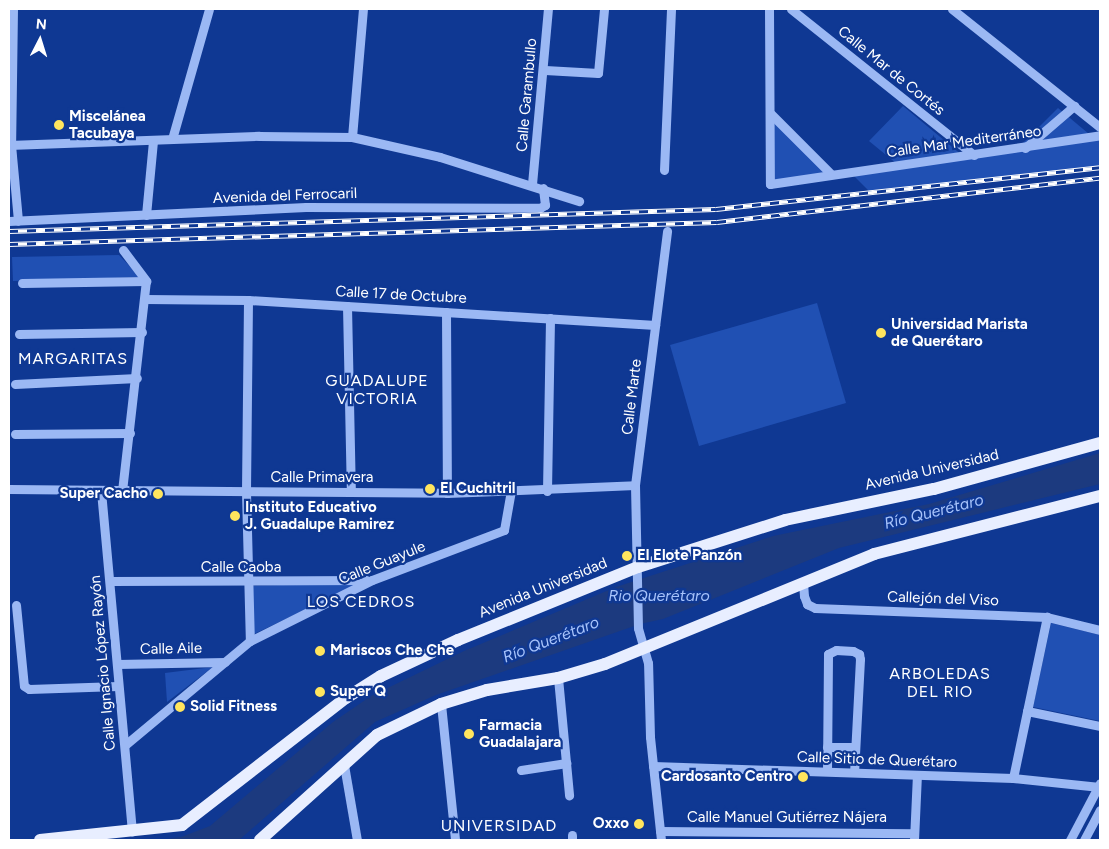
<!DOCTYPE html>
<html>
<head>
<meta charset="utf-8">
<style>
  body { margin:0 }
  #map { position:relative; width:1109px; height:849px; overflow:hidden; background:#0f3893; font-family:Figtree,sans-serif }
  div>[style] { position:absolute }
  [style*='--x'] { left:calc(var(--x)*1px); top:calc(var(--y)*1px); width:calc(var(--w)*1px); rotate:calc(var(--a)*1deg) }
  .green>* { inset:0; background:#2050b3 }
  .water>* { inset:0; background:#1c3a7f }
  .minor>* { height:9px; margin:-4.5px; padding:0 4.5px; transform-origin:4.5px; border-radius:4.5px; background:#9bb8f4 }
  .major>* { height:12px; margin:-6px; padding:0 6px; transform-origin:6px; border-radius:6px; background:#e8eeff }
  .rail>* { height:5px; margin-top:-2.5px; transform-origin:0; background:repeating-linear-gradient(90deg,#0f3893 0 9px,#fff 0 18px); box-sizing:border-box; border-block:1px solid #fff }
  .dots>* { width:14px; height:14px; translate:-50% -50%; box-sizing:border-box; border:2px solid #0f3893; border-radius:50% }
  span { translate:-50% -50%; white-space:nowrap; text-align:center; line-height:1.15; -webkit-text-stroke:4.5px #0f3893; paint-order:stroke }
  .street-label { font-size:15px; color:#fff }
  .poi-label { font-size:15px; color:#fff; font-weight:700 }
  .left { translate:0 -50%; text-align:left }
  .right { translate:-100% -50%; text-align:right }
  .neighbourhood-label { font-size:16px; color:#fff; letter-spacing:1px }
  .water-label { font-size:16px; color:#a7c3fb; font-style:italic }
  .frame { position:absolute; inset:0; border:10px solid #fff; pointer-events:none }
  .north { position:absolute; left:15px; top:15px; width:50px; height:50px; -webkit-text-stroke:4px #0f3893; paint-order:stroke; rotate:5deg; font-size:14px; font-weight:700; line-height:20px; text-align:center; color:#fff }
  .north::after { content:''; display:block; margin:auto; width:18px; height:22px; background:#fff; clip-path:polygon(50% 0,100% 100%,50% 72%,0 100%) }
</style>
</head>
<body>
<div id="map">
  <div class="green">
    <div style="clip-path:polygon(903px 106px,963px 156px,1100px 135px,1100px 167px,871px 193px,849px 171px,897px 164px,869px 141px)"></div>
    <div style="clip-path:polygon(1058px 108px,1089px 134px,1020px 146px)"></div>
    <div style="clip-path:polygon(773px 116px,831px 174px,772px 183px)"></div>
    <div style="clip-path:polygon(119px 255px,140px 277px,13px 281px,12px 257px)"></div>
    <div style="clip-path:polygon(817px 303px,846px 403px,699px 446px,670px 345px)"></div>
    <div style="clip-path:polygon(364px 582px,254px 634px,252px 586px)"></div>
    <div style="clip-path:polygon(1051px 623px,1100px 635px,1100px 721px,1033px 707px)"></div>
    <div style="clip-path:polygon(213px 667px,167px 702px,165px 673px)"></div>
  </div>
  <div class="water">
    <div style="clip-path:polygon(1100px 453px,1100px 484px,839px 548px,663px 619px,640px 624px,436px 695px,375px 722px,239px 840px,160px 840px,181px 837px,210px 826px,333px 722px,371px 696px,464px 651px,616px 587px,773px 536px,929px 504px)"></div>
  </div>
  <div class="minor">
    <div style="--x:13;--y:9;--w:136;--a:90.8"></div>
    <div style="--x:11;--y:145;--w:76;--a:84.7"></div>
    <div style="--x:769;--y:9;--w:175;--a:89.7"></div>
    <div style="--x:770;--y:184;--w:334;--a:-8.4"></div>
    <div style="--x:791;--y:9;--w:234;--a:38.6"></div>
    <div style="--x:952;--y:9;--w:189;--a:38.6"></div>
    <div style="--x:545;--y:70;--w:53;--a:3.2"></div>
    <div style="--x:598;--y:73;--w:64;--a:-84.6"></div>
    <div style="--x:771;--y:114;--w:85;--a:45"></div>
    <div style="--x:352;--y:137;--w:128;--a:-85.1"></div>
    <div style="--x:172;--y:139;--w:135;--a:-74.1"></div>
    <div style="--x:9;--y:145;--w:250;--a:-2.1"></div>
    <div style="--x:259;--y:136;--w:93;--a:0.6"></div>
    <div style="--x:352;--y:137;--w:90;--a:12.8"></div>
    <div style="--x:440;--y:157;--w:146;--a:17.6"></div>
    <div style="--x:1025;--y:148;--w:65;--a:-40.6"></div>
    <div style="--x:664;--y:170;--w:161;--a:-87.5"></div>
    <div style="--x:532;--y:184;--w:176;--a:-84.8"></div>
    <div style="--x:146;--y:215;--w:74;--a:-84.6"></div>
    <div style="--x:9;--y:221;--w:297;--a:-2.7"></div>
    <div style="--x:306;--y:207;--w:234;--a:0.2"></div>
    <div style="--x:540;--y:208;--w:6;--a:-31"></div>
    <div style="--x:545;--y:205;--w:17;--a:-97"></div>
    <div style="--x:123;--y:250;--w:39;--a:53"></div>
    <div style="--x:22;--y:283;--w:124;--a:-0.9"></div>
    <div style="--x:145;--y:299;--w:103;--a:0.6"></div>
    <div style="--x:248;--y:300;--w:408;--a:3.5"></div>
    <div style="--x:248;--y:300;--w:192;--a:90.6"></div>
    <div style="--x:246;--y:492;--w:149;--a:88.5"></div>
    <div style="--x:347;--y:306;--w:186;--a:88.8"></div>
    <div style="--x:446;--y:312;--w:181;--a:89.7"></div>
    <div style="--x:19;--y:334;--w:123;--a:-0.9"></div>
    <div style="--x:15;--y:384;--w:122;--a:-2.8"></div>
    <div style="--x:15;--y:434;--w:115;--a:-0.5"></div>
    <div style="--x:9;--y:489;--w:438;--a:0.5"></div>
    <div style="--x:447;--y:493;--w:188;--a:-2.4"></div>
    <div style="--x:101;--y:491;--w:342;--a:84.8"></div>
    <div style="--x:122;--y:491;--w:211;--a:-83.5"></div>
    <div style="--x:547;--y:491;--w:173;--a:-89"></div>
    <div style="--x:110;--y:581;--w:256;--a:-0.2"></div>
    <div style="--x:803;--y:582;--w:14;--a:86"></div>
    <div style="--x:804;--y:596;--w:9;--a:69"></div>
    <div style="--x:807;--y:604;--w:9;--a:27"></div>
    <div style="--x:815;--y:608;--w:232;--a:2.2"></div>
    <div style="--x:1047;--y:617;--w:55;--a:13.8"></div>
    <div style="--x:16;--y:605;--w:81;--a:84.4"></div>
    <div style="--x:24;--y:686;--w:6;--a:31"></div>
    <div style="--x:29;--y:689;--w:89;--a:-1.9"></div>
    <div style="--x:117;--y:664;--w:108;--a:-1.1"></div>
    <div style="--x:558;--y:678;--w:118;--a:84.6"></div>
    <div style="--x:441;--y:704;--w:137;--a:84.1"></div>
    <div style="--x:1027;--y:711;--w:75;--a:11.6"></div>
    <div style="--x:125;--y:745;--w:163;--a:-39.8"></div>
    <div style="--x:250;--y:641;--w:136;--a:-26.6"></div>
    <div style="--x:372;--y:580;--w:141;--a:-20.7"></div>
    <div style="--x:504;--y:530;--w:40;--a:-80"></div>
    <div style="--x:827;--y:747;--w:28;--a:0"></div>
    <div style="--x:344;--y:765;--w:76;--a:80.2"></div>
    <div style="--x:653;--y:766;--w:360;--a:1.9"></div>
    <div style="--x:1013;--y:778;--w:87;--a:5.9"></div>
    <div style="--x:521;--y:770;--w:46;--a:-8.8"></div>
    <div style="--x:827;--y:771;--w:117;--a:-89.5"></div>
    <div style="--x:828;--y:654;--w:9;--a:-27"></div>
    <div style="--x:836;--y:650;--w:17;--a:3"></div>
    <div style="--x:853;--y:651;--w:7;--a:27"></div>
    <div style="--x:859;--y:654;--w:5;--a:79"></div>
    <div style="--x:860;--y:659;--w:113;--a:93"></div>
    <div style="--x:1013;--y:778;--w:165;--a:-78.1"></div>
    <div style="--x:660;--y:831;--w:254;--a:0.5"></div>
    <div style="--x:572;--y:835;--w:5;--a:90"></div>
    <div style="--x:661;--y:840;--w:104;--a:-96.1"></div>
    <div style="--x:650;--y:737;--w:74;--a:-91.5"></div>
    <div style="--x:648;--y:663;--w:36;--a:-106"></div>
    <div style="--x:638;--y:628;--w:143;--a:-91.2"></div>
    <div style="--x:635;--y:485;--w:256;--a:-82.8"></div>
    <div style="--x:914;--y:840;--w:65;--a:-87.4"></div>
    <div style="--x:1070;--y:840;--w:64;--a:-62.2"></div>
    <div style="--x:1084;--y:840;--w:34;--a:-62"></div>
  </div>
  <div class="major">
    <div style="--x:40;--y:840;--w:143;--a:-6"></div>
    <div style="--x:182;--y:825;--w:207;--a:-37.8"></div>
    <div style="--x:346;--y:698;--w:41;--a:-32.2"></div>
    <div style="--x:381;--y:676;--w:85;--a:-25.1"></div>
    <div style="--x:458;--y:640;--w:194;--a:-22.1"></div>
    <div style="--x:638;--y:567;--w:154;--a:-17.7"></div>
    <div style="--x:785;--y:520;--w:152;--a:-11.8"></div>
    <div style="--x:934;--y:489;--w:172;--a:-15.5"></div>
    <div style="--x:260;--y:840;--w:157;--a:-41.9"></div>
    <div style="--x:377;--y:735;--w:71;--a:-25.8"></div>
    <div style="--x:441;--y:704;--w:48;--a:-16.9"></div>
    <div style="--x:487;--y:690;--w:72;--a:-9.6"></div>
    <div style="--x:558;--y:678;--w:49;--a:-16.6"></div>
    <div style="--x:605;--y:664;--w:291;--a:-22.2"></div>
    <div style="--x:874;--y:554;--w:233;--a:-14.4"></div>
  </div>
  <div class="rail">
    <div style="--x:9;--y:231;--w:707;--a:-1.78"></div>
    <div style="--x:716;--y:209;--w:386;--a:-6.2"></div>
    <div style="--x:9;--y:244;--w:708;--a:-1.78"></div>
    <div style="--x:717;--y:222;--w:386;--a:-6.6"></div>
  </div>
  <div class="dots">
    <div style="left:59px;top:125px;background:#ffe55e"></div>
    <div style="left:881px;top:333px;background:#ffe55e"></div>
    <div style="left:430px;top:489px;background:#ffe55e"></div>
    <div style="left:158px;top:494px;background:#ffe55e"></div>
    <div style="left:235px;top:516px;background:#ffe55e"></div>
    <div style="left:627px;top:556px;background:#ffe55e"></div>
    <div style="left:320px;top:651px;background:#ffe55e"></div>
    <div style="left:320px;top:692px;background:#ffe55e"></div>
    <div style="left:180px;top:707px;background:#ffe55e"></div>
    <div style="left:469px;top:734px;background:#ffe55e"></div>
    <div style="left:803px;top:777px;background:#ffe55e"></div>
    <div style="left:639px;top:824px;background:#ffe55e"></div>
  </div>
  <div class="street-label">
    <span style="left:891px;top:71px;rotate:39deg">Calle Mar de Cortés</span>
    <span style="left:527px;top:95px;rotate:-85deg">Calle Garambullo</span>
    <span style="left:964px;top:142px;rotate:-8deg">Calle Mar Mediterráneo</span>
    <span style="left:285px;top:196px;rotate:-2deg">Avenida del Ferrocaril</span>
    <span style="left:401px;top:295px;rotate:3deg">Calle 17 de Octubre</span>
    <span style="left:632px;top:397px;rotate:-83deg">Calle Marte</span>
    <span style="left:932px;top:470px;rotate:-13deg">Avenida Universidad</span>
    <span style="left:322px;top:478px">Calle Primavera</span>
    <span style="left:382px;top:563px;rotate:-22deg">Calle Guayule</span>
    <span style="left:241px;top:568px">Calle Caoba</span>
    <span style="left:543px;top:588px;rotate:-22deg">Avenida Universidad</span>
    <span style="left:943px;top:599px;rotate:2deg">Callejón del Viso</span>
    <span style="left:171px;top:649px;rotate:-1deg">Calle Aile</span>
    <span style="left:103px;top:663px;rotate:-95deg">Calle Ignacio López Rayón</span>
    <span style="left:877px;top:760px;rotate:2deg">Calle Sitio de Querétaro</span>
    <span style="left:787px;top:818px">Calle Manuel Gutiérrez Nájera</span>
  </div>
  <div class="poi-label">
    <span class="left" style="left:69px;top:125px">Miscelánea<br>Tacubaya</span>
    <span class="left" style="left:891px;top:333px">Universidad Marista<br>de Querétaro</span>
    <span class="left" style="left:440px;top:489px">El Cuchitril</span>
    <span class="right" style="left:148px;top:494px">Super Cacho</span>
    <span class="left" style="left:245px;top:516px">Instituto Educativo<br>J. Guadalupe Ramirez</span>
    <span class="left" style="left:637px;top:556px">El Elote Panzón</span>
    <span class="left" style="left:330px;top:651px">Mariscos Che Che</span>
    <span class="left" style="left:330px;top:692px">Super Q</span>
    <span class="left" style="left:190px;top:707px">Solid Fitness</span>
    <span class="left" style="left:479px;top:734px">Farmacia<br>Guadalajara</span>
    <span class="right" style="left:793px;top:777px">Cardosanto Centro</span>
    <span class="right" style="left:629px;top:824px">Oxxo</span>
  </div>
  <div class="neighbourhood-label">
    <span style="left:73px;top:359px">MARGARITAS</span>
    <span style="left:377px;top:390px">GUADALUPE<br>VICTORIA</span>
    <span style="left:361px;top:602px">LOS CEDROS</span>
    <span style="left:940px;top:683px">ARBOLEDAS<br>DEL RIO</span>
    <span style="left:499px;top:826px">UNIVERSIDAD</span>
  </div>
  <div class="water-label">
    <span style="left:934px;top:512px;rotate:-14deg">Río Querétaro</span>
    <span style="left:659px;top:596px">Rio Querétaro</span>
    <span style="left:551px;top:640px;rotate:-21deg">Río Querétaro</span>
  </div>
  <div class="frame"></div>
  <div class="north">N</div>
</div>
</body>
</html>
